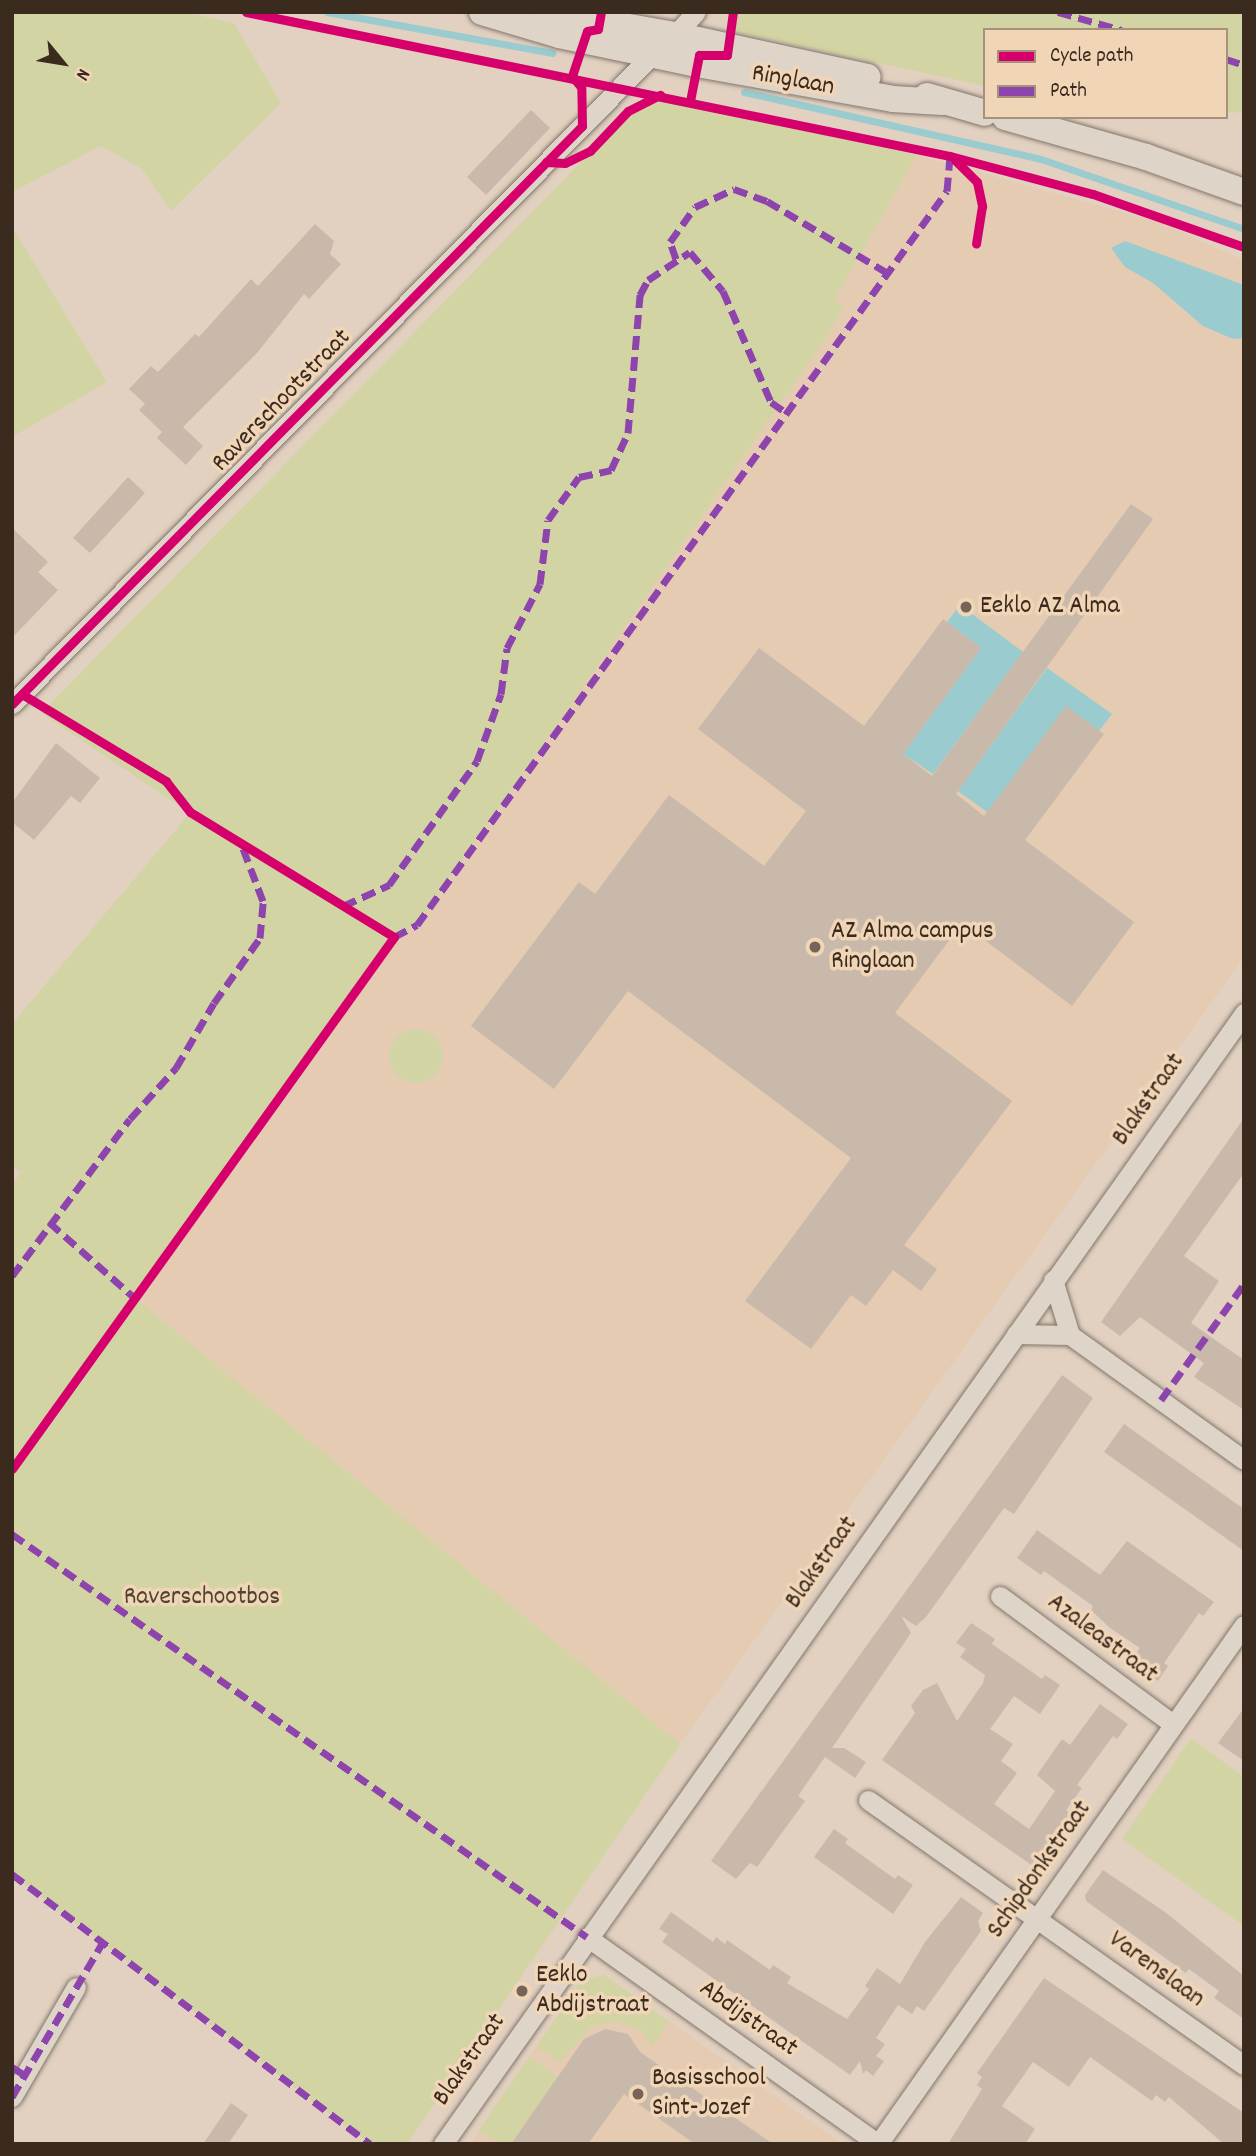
<!DOCTYPE html>
<html>
<head>
<meta charset="utf-8">
<style>
  body { margin:0 }
  #map { position:relative; width:1256px; height:2156px; overflow:hidden; background:#e2d1c0; font-family:Dekko,sans-serif }
  div>[style] { position:absolute }
  [style*='--x'] { left:calc(var(--x)*1px); top:calc(var(--y)*1px); width:calc(var(--w)*1px); rotate:calc(var(--a)*1deg) }
  .built>* { inset:0; background:#e4cbb2 }
  .green>* { inset:0; background:#d3d4a3 }
  .round { border-radius:50% }
  .water>* { inset:0; background:#99cbcf }
  .stream>* { height:7px; margin:-3.5px; padding:0 3.5px; transform-origin:3.5px; border-radius:3.5px; background:#99cbcf }
  .building>* { inset:0; background:#c8b9ab }
  .roads { filter:drop-shadow(0 0 2px #81766c) drop-shadow(0 0 2px #81766c) }
  .minor>* { height:19px; margin:-9.5px; padding:0 9.5px; transform-origin:9.5px; border-radius:9.5px; background:#ded4c8 }
  .secondary>* { height:26px; margin:-13px; padding:0 13px; transform-origin:13px; border-radius:13px; background:#ded4c8 }
  .quiet>* { height:7px; margin-top:-3.5px; transform-origin:0; background:repeating-linear-gradient(90deg,#8e44ad 0 14px,transparent 0 21px) }
  .cycleway>* { height:9px; margin:-4.5px; padding:0 4.5px; transform-origin:4.5px; border-radius:4.5px; background:#d6006c }
  .dots>* { width:19px; height:19px; translate:-50% -50%; box-sizing:border-box; border:4px solid #f0d5b7; border-radius:50% }
  span { translate:-50% -50%; white-space:nowrap; text-align:center; line-height:1.15; -webkit-text-stroke:7px #f0d5b7; paint-order:stroke }
  .street-label { font-size:26px; color:#3b2a1e }
  .poi-label { font-size:26px; color:#3b2a1e }
  .left { translate:0 -50%; text-align:left }
  .park-label { font-size:26px; color:#50442e }
  .frame { position:absolute; inset:0; border:14px solid #3b2a1e; pointer-events:none }
  .legend { position:absolute; left:983px; top:28px; width:245px; height:91px; box-sizing:border-box; background:#f0d5b7; border:2px solid #a8917a; margin:0; padding:9px 12px; list-style:none; font-size:21px; color:#3b2a1e }
  .legend li { display:flex; align-items:center; gap:14px; height:35px }
  .legend b { width:35px; border:2px solid #a8917a }
  .north { position:absolute; left:28px; top:28px; width:70px; height:70px; -webkit-text-stroke:5px #f0d5b7; paint-order:stroke; rotate:120deg; font-size:19px; font-weight:700; line-height:28px; text-align:center; color:#3b2a1e }
  .north::after { content:''; display:block; margin:auto; width:24px; height:32px; background:#3b2a1e; clip-path:polygon(50% 0,100% 100%,50% 72%,0 100%) }
</style>
</head>
<body>
<div id="map">
  <div class="built">
    <div style="clip-path:polygon(917px 155px,1157px 222px,1244px 260px,1244px 957px,680px 1744px,136px 1299px,394px 937px,417px 925px,828px 335px,843px 307px,834px 302px)"></div>
    <div style="clip-path:polygon(604px 1975px,843px 2144px,470px 2144px,582px 1980px)"></div>
  </div>
  <div class="green">
    <div style="clip-path:polygon(12px 12px,183px 12px,234px 23px,281px 103px,171px 211px,142px 169px,101px 146px,12px 192px)"></div>
    <div style="clip-path:polygon(739px 12px,1244px 12px,1244px 113px,1226px 112px,1226px 30px,985px 30px,985px 86px,735px 32px)"></div>
    <div style="clip-path:polygon(664px 100px,917px 155px,834px 301px,844px 306px,828px 335px,417px 925px,394px 937px,136px 1299px,680px 1744px,407px 2144px,369px 2144px,12px 1875px,12px 1185px,21px 1172px,12px 1165px,12px 1024px,190px 813px,41px 713px,583px 160px,631px 114px)"></div>
    <div style="clip-path:polygon(12px 227px,107px 382px,12px 437px)"></div>
    <div class="round" style="left:389px;top:1029px;width:54px;height:54px"></div>
    <div style="clip-path:polygon(1191px 1738px,1244px 1777px,1244px 1926px,1122px 1839px)"></div>
    <div style="clip-path:polygon(604px 1975px,669px 2021px,652px 2046px,642px 2031px,620px 2022px,592px 2026px,560px 2062px,536px 2047px,582px 1980px)"></div>
    <div style="clip-path:polygon(529px 2057px,558px 2077px,511px 2144px,501px 2144px,478px 2131px)"></div>
  </div>
  <div class="water">
    <div style="clip-path:polygon(1125px 241px,1244px 285px,1244px 338px,1233px 339px,1203px 326px,1153px 283px,1125px 267px,1111px 248px)"></div>
    <div style="clip-path:polygon(960px 605px,1023px 652px,933px 774px,903px 754px,981px 648px,947px 622px)"></div>
    <div style="clip-path:polygon(1047px 668px,1112px 714px,1099px 731px,987px 812px,958px 791px)"></div>
  </div>
  <div class="stream">
    <div style="--x:327;--y:12;--w:229;--a:10.3"></div>
    <div style="--x:744;--y:92;--w:304;--a:12.7"></div>
    <div style="--x:1041;--y:159;--w:215;--a:19"></div>
  </div>
  <div class="building">
    <div style="clip-path:polygon(531px 110px,550px 128px,486px 195px,467px 177px)"></div>
    <div style="clip-path:polygon(315px 224px,334px 241px,330px 254px,341px 264px,309px 299px,304px 294px,257px 353px,183px 427px,203px 446px,186px 465px,157px 438px,162px 432px,139px 410px,145px 404px,129px 389px,151px 366px,158px 372px,195px 334px,199px 337px,251px 279px,258px 286px)"></div>
    <div style="clip-path:polygon(128px 477px,145px 493px,90px 553px,73px 538px)"></div>
    <div style="clip-path:polygon(1131px 504px,1153px 519px,956px 794px,984px 816px,1066px 706px,1104px 734px,1025px 840px,1134px 922px,1072px 1006px,962px 923px,895px 1013px,1012px 1101px,904px 1245px,937px 1269px,921px 1291px,893px 1270px,866px 1306px,851px 1295px,811px 1349px,745px 1301px,851px 1158px,628px 991px,554px 1089px,471px 1026px,579px 882px,595px 894px,669px 795px,764px 866px,806px 811px,698px 729px,759px 648px,864px 726px,943px 619px,981px 648px,903px 754px,932px 776px)"></div>
    <div style="clip-path:polygon(12px 528px,48px 562px,38px 572px,58px 590px,12px 638px)"></div>
    <div style="clip-path:polygon(56px 743px,100px 778px,80px 803px,71px 796px,34px 840px,12px 822px,12px 803px)"></div>
    <div style="clip-path:polygon(1244px 1118px,1244px 1173px,1184px 1256px,1219px 1281px,1191px 1323px,1244px 1360px,1244px 1410px,1194px 1377px,1204px 1363px,1140px 1317px,1120px 1336px,1101px 1322px)"></div>
    <div style="clip-path:polygon(1062px 1375px,1093px 1398px,1014px 1514px,1004px 1508px,926px 1617px,916px 1626px,901px 1616px,911px 1633px,832px 1748px,844px 1748px,866px 1762px,855px 1778px,825px 1757px,798px 1796px,805px 1801px,757px 1867px,750px 1863px,736px 1879px,711px 1861px)"></div>
    <div style="clip-path:polygon(1124px 1424px,1244px 1509px,1244px 1551px,1104px 1452px)"></div>
    <div style="clip-path:polygon(1037px 1530px,1100px 1575px,1127px 1541px,1214px 1602px,1203px 1616px,1199px 1613px,1164px 1663px,1168px 1666px,1158px 1681px,1130px 1662px,1140px 1648px,1110px 1628px,1091px 1610px,1093px 1606px,1044px 1571px,1041px 1575px,1017px 1558px)"></div>
    <div style="clip-path:polygon(971px 1623px,995px 1639px,992px 1644px,1042px 1679px,1045px 1675px,1060px 1685px,1040px 1714px,1014px 1696px,990px 1729px,1013px 1744px,1001px 1761px,1017px 1773px,994px 1804px,1029px 1829px,1055px 1791px,1037px 1775px,1062px 1739px,1070px 1745px,1100px 1704px,1128px 1724px,1117px 1739px,1113px 1736px,1077px 1785px,1082px 1788px,1066px 1810px,1070px 1813px,1049px 1843px,1054px 1846px,1037px 1869px,882px 1760px,915px 1713px,911px 1706px,923px 1690px,937px 1683px,957px 1721px,983px 1683px,985px 1675px,960px 1657px,966px 1649px,956px 1643px)"></div>
    <div style="clip-path:polygon(1244px 1708px,1244px 1761px,1218px 1743px)"></div>
    <div style="clip-path:polygon(834px 1829px,848px 1839px,845px 1843px,895px 1879px,898px 1875px,913px 1885px,893px 1914px,814px 1857px)"></div>
    <div style="clip-path:polygon(1103px 1870px,1165px 1912px,1244px 1976px,1244px 2019px,1214px 1998px,1219px 1991px,1189px 1969px,1186px 1973px,1086px 1901px,1085px 1895px)"></div>
    <div style="clip-path:polygon(961px 1897px,983px 1913px,978px 1921px,981px 1931px,924px 2011px,917px 2006px,912px 2014px,898px 2005px,876px 2038px,885px 2044px,876px 2056px,884px 2061px,873px 2076px,866px 2070px,863px 2074px,860px 2061px,850px 2075px,662px 1942px,668px 1934px,659px 1929px,671px 1912px,713px 1942px,716px 1937px,725px 1944px,727px 1940px,770px 1970px,773px 1965px,791px 1977px,787px 1983px,847px 2019px,869px 1989px,865px 1986px,877px 1968px,900px 1984px,925px 1942px)"></div>
    <div style="clip-path:polygon(1044px 1978px,1244px 2113px,1244px 2144px,1224px 2144px,1169px 2097px,1165px 2102px,1156px 2095px,1152px 2101px,1090px 2057px,1069px 2087px,1033px 2062px,1002px 2106px,1035px 2129px,1025px 2144px,948px 2144px,982px 2089px,977px 2085px,982px 2077px,977px 2073px)"></div>
    <div style="clip-path:polygon(605px 2029px,628px 2034px,640px 2052px,773px 2144px,695px 2144px,624px 2094px,588px 2144px,511px 2144px,584px 2039px)"></div>
    <div style="clip-path:polygon(231px 2103px,248px 2115px,228px 2144px,203px 2144px)"></div>
  </div>
  <div class="roads">
    <div class="minor">
      <div style="--x:675;--y:35;--w:31;--a:-48"></div>
      <div style="--x:12;--y:704;--w:911;--a:-45.4"></div>
      <div style="--x:1053;--y:1280;--w:58;--a:72.8"></div>
      <div style="--x:1070;--y:1335;--w:214;--a:35.7"></div>
      <div style="--x:1016;--y:1334;--w:54;--a:1.1"></div>
      <div style="--x:1000;--y:1596;--w:215;--a:36.5"></div>
      <div style="--x:868;--y:1800;--w:460;--a:35.2"></div>
      <div style="--x:587;--y:1937;--w:357;--a:35.4"></div>
      <div style="--x:12;--y:2097;--w:127;--a:-59.8"></div>
      <div style="--x:443;--y:2144;--w:1386;--a:-54.69"></div>
      <div style="--x:878;--y:2144;--w:635;--a:-54.81"></div>
    </div>
    <div class="secondary">
      <div style="--x:482;--y:12;--w:80;--a:16.6"></div>
      <div style="--x:559;--y:35;--w:141;--a:11.9"></div>
      <div style="--x:697;--y:64;--w:199;--a:10.1"></div>
      <div style="--x:893;--y:99;--w:49;--a:3.5"></div>
      <div style="--x:543;--y:12;--w:134;--a:9.9"></div>
      <div style="--x:675;--y:35;--w:197;--a:12.3"></div>
      <div style="--x:927;--y:96;--w:60;--a:16.3"></div>
      <div style="--x:1005;--y:117;--w:147;--a:15.8"></div>
      <div style="--x:1146;--y:157;--w:104;--a:19.7"></div>
    </div>
  </div>
  <div class="quiet">
    <div style="--x:1058;--y:12;--w:66;--a:15.7"></div>
    <div style="--x:1226;--y:59;--w:19;--a:18"></div>
    <div style="--x:676;--y:259;--w:18;--a:-109"></div>
    <div style="--x:670;--y:242;--w:43;--a:-54.5"></div>
    <div style="--x:695;--y:207;--w:43;--a:-24.8"></div>
    <div style="--x:734;--y:189;--w:35;--a:20"></div>
    <div style="--x:767;--y:201;--w:141;--a:30.8"></div>
    <div style="--x:343;--y:906;--w:51;--a:-24.5"></div>
    <div style="--x:389;--y:885;--w:152;--a:-54.6"></div>
    <div style="--x:477;--y:761;--w:71;--a:-70.3"></div>
    <div style="--x:501;--y:694;--w:46;--a:-82.6"></div>
    <div style="--x:507;--y:648;--w:72;--a:-62.7"></div>
    <div style="--x:540;--y:584;--w:64;--a:-82.9"></div>
    <div style="--x:548;--y:520;--w:53;--a:-54.2"></div>
    <div style="--x:579;--y:477;--w:33;--a:-12"></div>
    <div style="--x:611;--y:470;--w:41;--a:-65.3"></div>
    <div style="--x:628;--y:433;--w:139;--a:-85"></div>
    <div style="--x:640;--y:295;--w:17;--a:-62"></div>
    <div style="--x:648;--y:280;--w:50;--a:-33.7"></div>
    <div style="--x:690;--y:252;--w:51;--a:49.8"></div>
    <div style="--x:723;--y:291;--w:121;--a:66.6"></div>
    <div style="--x:771;--y:402;--w:19;--a:35"></div>
    <div style="--x:394;--y:937;--w:26;--a:-28"></div>
    <div style="--x:417;--y:925;--w:905;--a:-54.17"></div>
    <div style="--x:947;--y:191;--w:35;--a:-85"></div>
    <div style="--x:49;--y:1222;--w:116;--a:41.5"></div>
    <div style="--x:12;--y:1276;--w:196;--a:-53.1"></div>
    <div style="--x:130;--y:1119;--w:69;--a:-48"></div>
    <div style="--x:176;--y:1068;--w:75;--a:-59.7"></div>
    <div style="--x:214;--y:1003;--w:80;--a:-54.7"></div>
    <div style="--x:260;--y:938;--w:37;--a:-85"></div>
    <div style="--x:263;--y:901;--w:62;--a:-110.8"></div>
    <div style="--x:1161;--y:1400;--w:143;--a:-54.4"></div>
    <div style="--x:12;--y:1534;--w:702;--a:35.03"></div>
    <div style="--x:12;--y:1874;--w:448;--a:37"></div>
    <div style="--x:12;--y:2067;--w:15;--a:32"></div>
    <div style="--x:12;--y:2097;--w:180;--a:-59.6"></div>
  </div>
  <div class="cycleway">
    <div style="--x:246;--y:12;--w:719;--a:11.56"></div>
    <div style="--x:950;--y:156;--w:148;--a:14.9"></div>
    <div style="--x:1093;--y:194;--w:160;--a:19.3"></div>
    <div style="--x:690;--y:101;--w:47;--a:-78.9"></div>
    <div style="--x:699;--y:55;--w:28;--a:0"></div>
    <div style="--x:727;--y:55;--w:43;--a:-82.1"></div>
    <div style="--x:955;--y:160;--w:31;--a:45"></div>
    <div style="--x:977;--y:182;--w:25;--a:78"></div>
    <div style="--x:982;--y:206;--w:38;--a:99"></div>
    <div style="--x:546;--y:162;--w:19;--a:3"></div>
    <div style="--x:565;--y:163;--w:28;--a:-26"></div>
    <div style="--x:590;--y:151;--w:55;--a:-46.5"></div>
    <div style="--x:628;--y:111;--w:36;--a:-27"></div>
    <div style="--x:12;--y:704;--w:812;--a:-45.4"></div>
    <div style="--x:582;--y:126;--w:39;--a:-91"></div>
    <div style="--x:581;--y:87;--w:14;--a:-129"></div>
    <div style="--x:572;--y:76;--w:47;--a:-71.6"></div>
    <div style="--x:587;--y:31;--w:11;--a:-10"></div>
    <div style="--x:598;--y:29;--w:17;--a:-80"></div>
    <div style="--x:12;--y:1469;--w:655;--a:-54.32"></div>
    <div style="--x:394;--y:937;--w:239;--a:-148.5"></div>
    <div style="--x:190;--y:812;--w:39;--a:-128"></div>
    <div style="--x:166;--y:781;--w:168;--a:-148.9"></div>
  </div>
  <div class="dots">
    <div style="left:966px;top:607px;background:#756457"></div>
    <div style="left:815px;top:947px;background:#756457"></div>
    <div style="left:522px;top:1991px;background:#756457"></div>
    <div style="left:638px;top:2094px;background:#756457"></div>
  </div>
  <div class="street-label">
    <span style="left:793px;top:81px;rotate:10deg">Ringlaan</span>
    <span style="left:282px;top:401px;rotate:-46deg">Raverschootstraat</span>
    <span style="left:1149px;top:1100px;rotate:-55deg">Blakstraat</span>
    <span style="left:822px;top:1563px;rotate:-55deg">Blakstraat</span>
    <span style="left:1102px;top:1639px;rotate:37deg">Azaleastraat</span>
    <span style="left:1040px;top:1870px;rotate:-55deg">Schipdonkstraat</span>
    <span style="left:1156px;top:1970px;rotate:36deg">Varenslaan</span>
    <span style="left:748px;top:2019px;rotate:35deg">Abdijstraat</span>
    <span style="left:470px;top:2060px;rotate:-55deg">Blakstraat</span>
  </div>
  <div class="poi-label">
    <span class="left" style="left:980px;top:607px">Eeklo AZ Alma</span>
    <span class="left" style="left:831px;top:947px">AZ Alma campus<br>Ringlaan</span>
    <span class="left" style="left:536px;top:1991px">Eeklo<br>Abdijstraat</span>
    <span class="left" style="left:652px;top:2094px">Basisschool<br>Sint-Jozef</span>
  </div>
  <div class="park-label">
    <span style="left:202px;top:1598px">Raverschootbos</span>
  </div>
  <div class="frame"></div>
  <ul class="legend">
  <li><b style="height:9px;background:#d6006c"></b>Cycle path</li>
  <li><b style="height:9px;background:#8e44ad"></b>Path</li>
  </ul>
  <div class="north">N</div>
</div>
</body>
</html>
